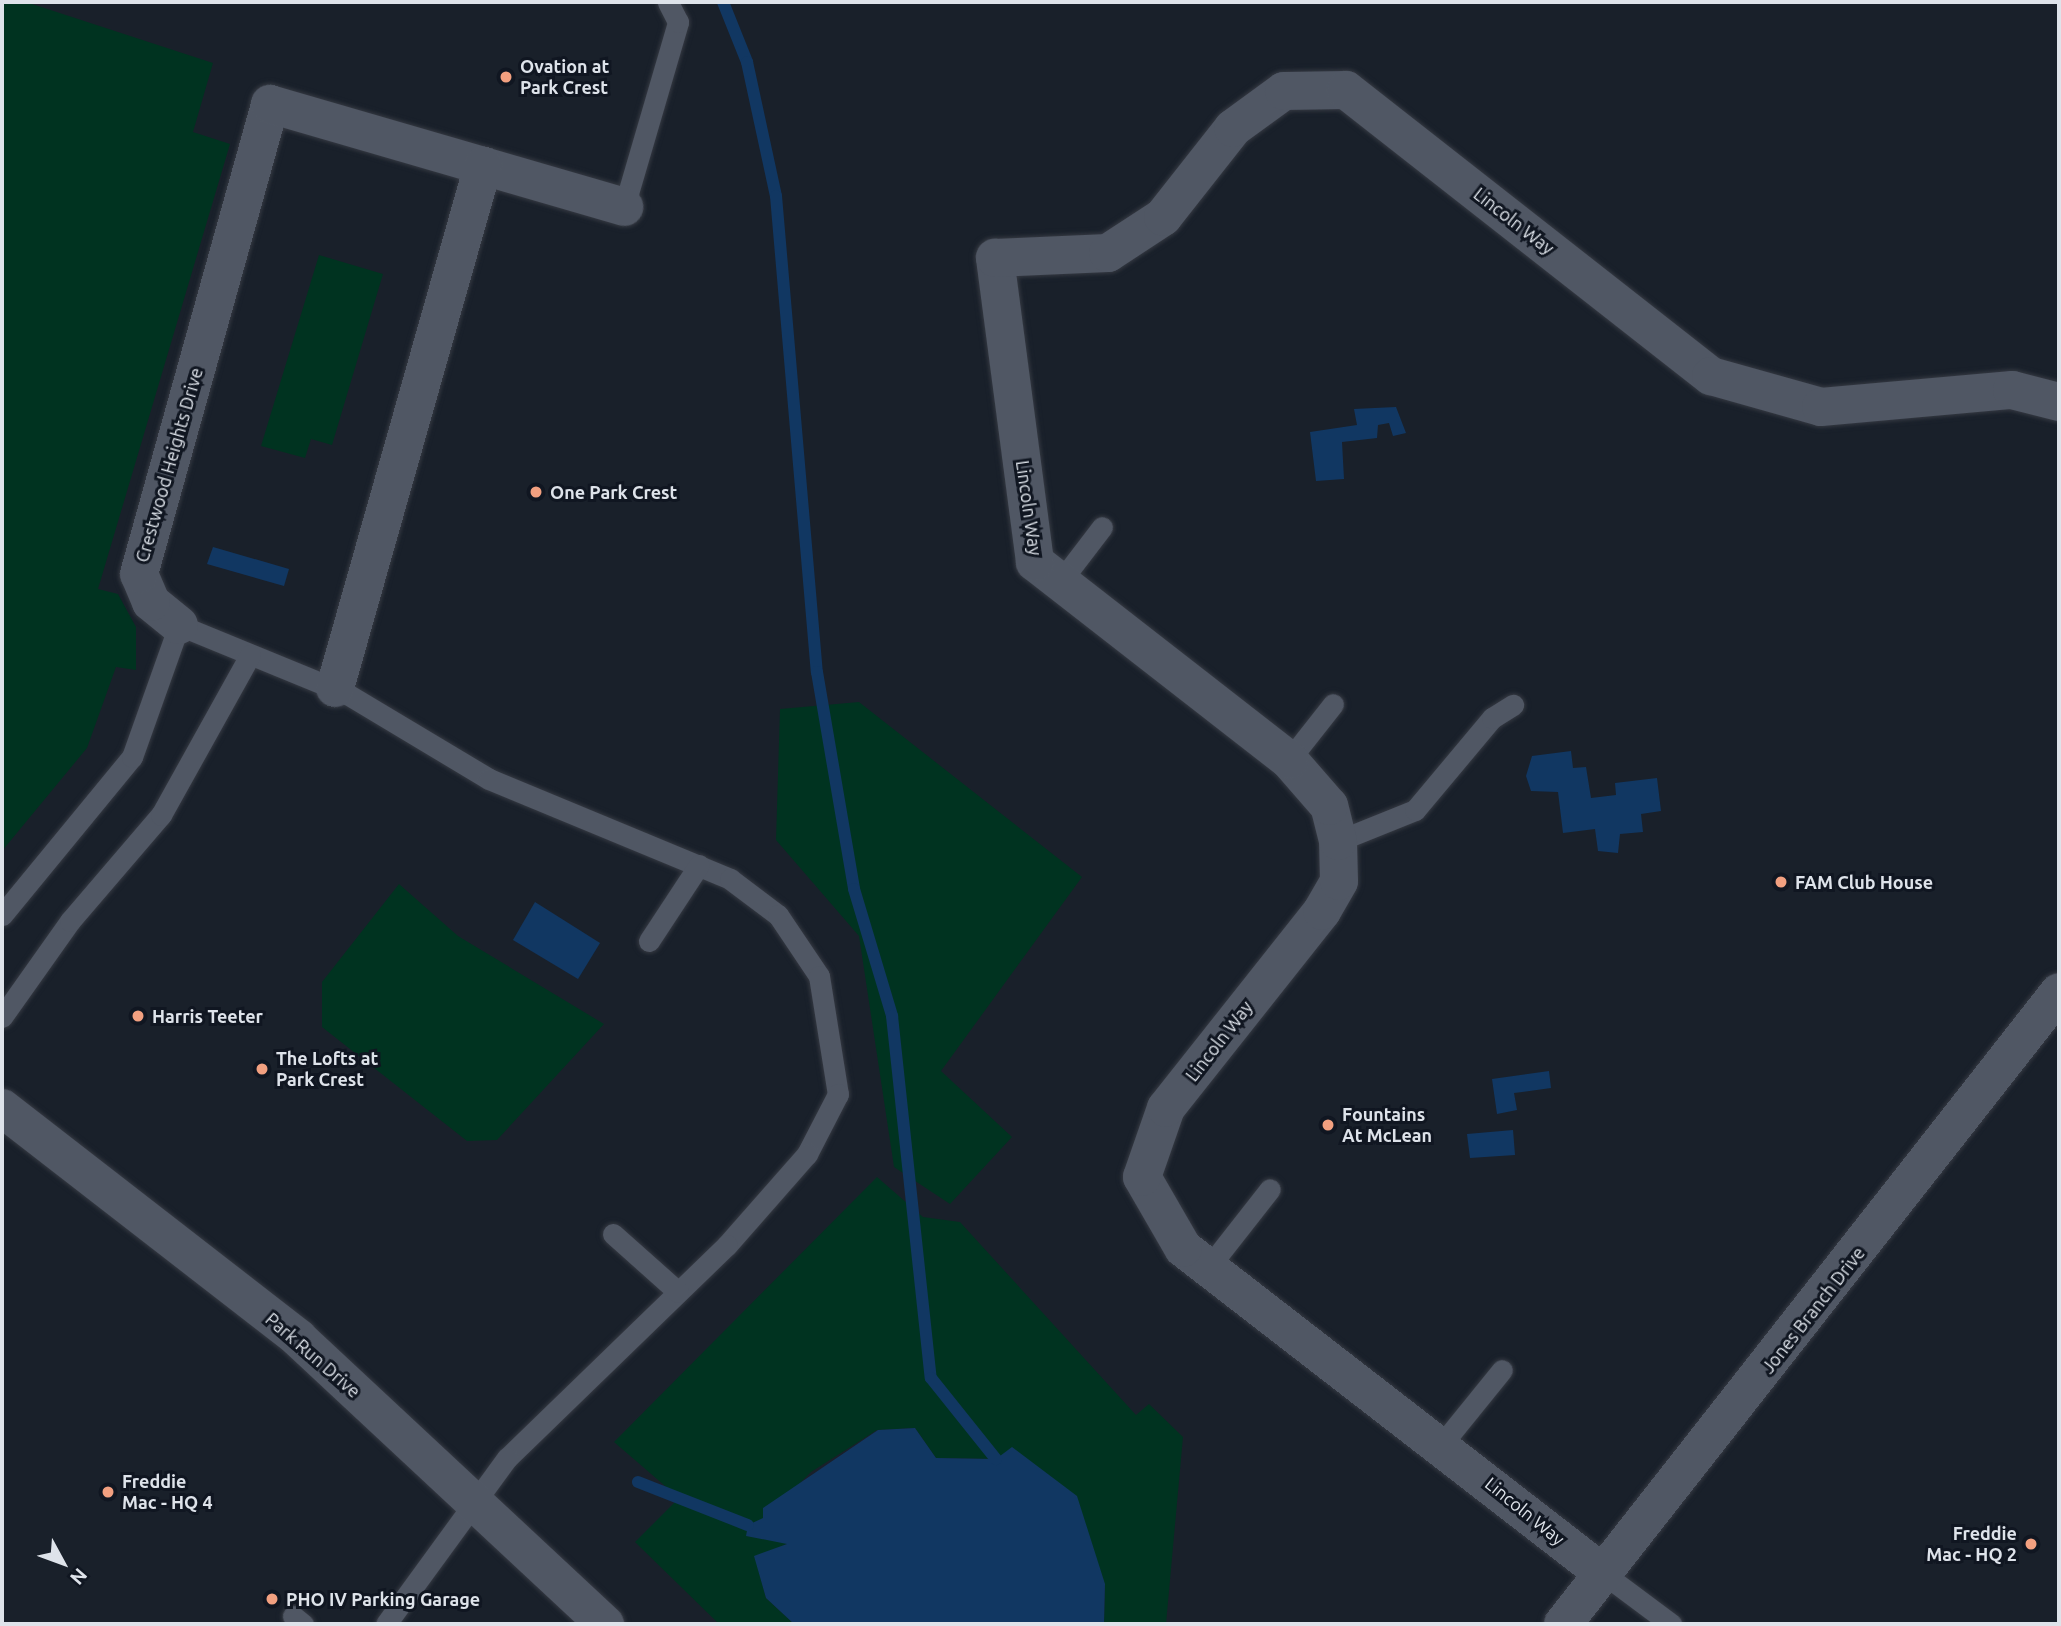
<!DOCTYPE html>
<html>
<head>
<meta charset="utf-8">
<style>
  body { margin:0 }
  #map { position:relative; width:2061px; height:1626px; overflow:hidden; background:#19202a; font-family:Ubuntu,sans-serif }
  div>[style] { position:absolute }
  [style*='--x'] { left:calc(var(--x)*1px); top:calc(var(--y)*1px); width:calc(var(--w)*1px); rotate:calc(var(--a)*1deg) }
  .green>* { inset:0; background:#003320 }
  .water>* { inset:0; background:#113762 }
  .stream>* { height:12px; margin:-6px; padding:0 6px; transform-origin:6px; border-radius:6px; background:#113762 }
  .roads { filter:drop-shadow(0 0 2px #353942) drop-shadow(0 0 2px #353942) }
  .lane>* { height:21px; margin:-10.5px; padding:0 10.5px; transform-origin:10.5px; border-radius:10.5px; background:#505764 }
  .street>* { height:38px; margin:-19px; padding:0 19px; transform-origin:19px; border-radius:19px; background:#505764 }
  .secondary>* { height:38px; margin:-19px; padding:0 19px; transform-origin:19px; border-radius:19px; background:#505764 }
  .dots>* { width:19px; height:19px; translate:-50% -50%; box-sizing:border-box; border:4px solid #101621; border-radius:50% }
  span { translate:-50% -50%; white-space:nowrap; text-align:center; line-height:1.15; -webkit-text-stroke:6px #101621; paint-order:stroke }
  .poi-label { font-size:18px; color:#dee3ea; font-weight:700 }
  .left { translate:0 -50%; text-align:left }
  .right { translate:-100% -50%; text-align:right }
  .street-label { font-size:18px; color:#dee3ea }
  .frame { position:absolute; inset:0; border:4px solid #dee3ea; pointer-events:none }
  .north { position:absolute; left:28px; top:1528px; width:70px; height:70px; -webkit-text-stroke:5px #101621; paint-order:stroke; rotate:131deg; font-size:19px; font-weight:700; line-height:28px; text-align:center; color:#dee3ea }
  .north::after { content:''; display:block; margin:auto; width:24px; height:32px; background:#dee3ea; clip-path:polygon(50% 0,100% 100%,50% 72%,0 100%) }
</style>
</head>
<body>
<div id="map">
  <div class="green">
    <div style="clip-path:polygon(2px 2px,26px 2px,213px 63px,193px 132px,230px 144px,98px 589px,118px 594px,136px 627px,136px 670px,116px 667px,87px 748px,2px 851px)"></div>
    <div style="clip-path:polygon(319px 255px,383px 274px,332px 445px,311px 439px,305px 458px,261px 446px)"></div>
    <div style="clip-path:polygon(859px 702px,1082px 877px,941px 1071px,1012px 1137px,950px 1204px,894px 1167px,859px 936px,776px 840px,780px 709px)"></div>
    <div style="clip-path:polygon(399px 884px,458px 936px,604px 1024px,497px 1140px,467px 1141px,322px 1027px,322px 982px)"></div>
    <div style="clip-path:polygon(877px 1177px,923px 1217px,960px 1222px,1136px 1415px,1149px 1404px,1183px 1437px,1166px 1624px,1104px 1624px,1105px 1584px,996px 1459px,936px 1458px,915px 1428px,877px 1430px,811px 1472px,747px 1536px,789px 1543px,755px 1557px,766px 1598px,794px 1624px,719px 1624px,635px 1542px,679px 1498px,614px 1442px)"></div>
  </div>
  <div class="water">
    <div style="clip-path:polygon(1396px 407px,1406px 433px,1393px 436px,1389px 423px,1378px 425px,1377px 438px,1342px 442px,1344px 479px,1316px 481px,1310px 432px,1357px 425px,1354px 409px)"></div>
    <div style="clip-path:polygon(213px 547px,289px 569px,284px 586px,207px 564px)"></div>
    <div style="clip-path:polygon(1571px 751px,1573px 768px,1586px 767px,1591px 798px,1616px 795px,1615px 783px,1657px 778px,1661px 811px,1641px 814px,1643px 832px,1620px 834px,1618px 853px,1598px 851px,1595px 829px,1563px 833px,1558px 792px,1531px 791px,1526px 776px,1532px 756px)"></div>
    <div style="clip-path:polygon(535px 902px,600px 943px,578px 979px,513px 940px)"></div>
    <div style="clip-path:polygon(1549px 1071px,1551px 1088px,1514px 1093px,1517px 1110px,1497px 1114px,1492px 1079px)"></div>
    <div style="clip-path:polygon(1513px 1130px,1515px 1155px,1470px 1158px,1467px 1134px)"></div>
    <div style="clip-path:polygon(915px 1428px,936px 1458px,996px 1459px,1012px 1447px,1077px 1496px,1105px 1584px,1104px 1624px,794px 1624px,766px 1598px,754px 1556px,787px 1544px,746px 1536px,748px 1525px,763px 1518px,763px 1508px,878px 1430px)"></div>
  </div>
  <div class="stream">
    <div style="--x:723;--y:2;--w:65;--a:68.2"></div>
    <div style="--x:747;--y:62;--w:137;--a:77.8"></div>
    <div style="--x:776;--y:196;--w:478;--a:85.1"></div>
    <div style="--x:817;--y:672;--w:220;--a:80.3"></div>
    <div style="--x:854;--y:889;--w:133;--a:73.3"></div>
    <div style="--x:892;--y:1016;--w:364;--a:83.9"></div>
    <div style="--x:931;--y:1378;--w:104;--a:51.3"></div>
    <div style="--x:638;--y:1482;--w:118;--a:21.4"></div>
  </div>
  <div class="roads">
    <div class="lane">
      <div style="--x:624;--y:207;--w:193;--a:-73.7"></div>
      <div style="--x:678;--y:22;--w:22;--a:-117"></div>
      <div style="--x:1060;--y:582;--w:69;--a:-52.6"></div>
      <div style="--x:1289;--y:760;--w:71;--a:-51.8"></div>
      <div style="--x:1338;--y:841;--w:83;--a:-21.9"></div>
      <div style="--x:1415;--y:810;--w:120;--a:-50.1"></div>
      <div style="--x:1492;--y:718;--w:25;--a:-32"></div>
      <div style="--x:2;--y:915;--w:205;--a:-50.6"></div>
      <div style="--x:132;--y:757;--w:140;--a:-70.4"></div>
      <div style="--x:179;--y:625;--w:182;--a:22.3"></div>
      <div style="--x:347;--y:694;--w:165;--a:30.9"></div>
      <div style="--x:489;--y:779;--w:261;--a:22.5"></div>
      <div style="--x:730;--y:879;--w:60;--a:36.9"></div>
      <div style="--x:778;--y:915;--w:73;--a:56.1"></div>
      <div style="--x:819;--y:976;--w:120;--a:80.9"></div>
      <div style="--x:838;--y:1094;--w:68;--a:117.3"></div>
      <div style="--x:807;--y:1154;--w:121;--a:131.3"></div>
      <div style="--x:727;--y:1245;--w:306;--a:135.9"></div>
      <div style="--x:507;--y:1458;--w:205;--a:126.1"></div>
      <div style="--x:649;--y:941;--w:91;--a:-56.7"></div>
      <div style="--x:2;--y:1017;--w:118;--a:-54.7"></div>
      <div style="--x:70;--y:921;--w:140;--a:-49.4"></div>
      <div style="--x:161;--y:815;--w:183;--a:-60.9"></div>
      <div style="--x:613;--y:1234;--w:87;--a:41.7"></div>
      <div style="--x:1208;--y:1268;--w:100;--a:-51.9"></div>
      <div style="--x:1442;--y:1444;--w:95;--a:-51"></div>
      <div style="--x:1604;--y:1574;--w:84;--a:36.7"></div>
      <div style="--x:293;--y:1616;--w:13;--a:39"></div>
    </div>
    <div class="street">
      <div style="--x:179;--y:625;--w:36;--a:-141"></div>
      <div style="--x:151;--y:602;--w:30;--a:-113"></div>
      <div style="--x:139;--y:574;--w:488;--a:-74.4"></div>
      <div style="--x:270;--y:104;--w:369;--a:16.2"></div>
      <div style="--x:335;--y:688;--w:543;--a:-74.17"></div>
      <div style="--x:1604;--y:1574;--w:532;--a:-142.25"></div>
      <div style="--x:1183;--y:1248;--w:82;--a:-120"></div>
      <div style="--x:1142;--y:1177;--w:73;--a:-70.8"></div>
      <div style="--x:1166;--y:1108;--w:251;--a:-51.6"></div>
      <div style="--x:1322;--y:911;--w:34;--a:-60"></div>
      <div style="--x:1339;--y:881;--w:40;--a:-91.4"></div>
      <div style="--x:1338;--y:841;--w:36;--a:-104"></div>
      <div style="--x:1329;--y:806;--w:61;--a:-131"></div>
      <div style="--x:1289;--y:760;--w:322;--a:-142.1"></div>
      <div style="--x:1035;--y:562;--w:307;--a:-97.5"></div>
      <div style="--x:995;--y:258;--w:113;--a:-2.5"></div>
      <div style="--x:1108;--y:253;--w:66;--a:-33.2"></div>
      <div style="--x:1163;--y:217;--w:113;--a:-51.8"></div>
      <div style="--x:1233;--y:128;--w:63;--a:-36"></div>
      <div style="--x:1284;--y:91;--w:62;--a:-0.9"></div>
      <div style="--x:1346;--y:90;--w:464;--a:38.1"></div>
      <div style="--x:1711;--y:376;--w:114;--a:15.7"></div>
      <div style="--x:1821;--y:407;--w:192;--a:-5.1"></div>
      <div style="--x:2012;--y:390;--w:49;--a:14.3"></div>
    </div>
    <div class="secondary">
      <div style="--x:2;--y:1108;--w:375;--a:37.8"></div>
      <div style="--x:298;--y:1338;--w:420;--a:43"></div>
      <div style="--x:1563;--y:1624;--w:803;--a:-51.87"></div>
    </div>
  </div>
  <div class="dots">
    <div style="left:506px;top:77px;background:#f2a080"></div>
    <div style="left:536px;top:492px;background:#f2a080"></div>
    <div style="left:1781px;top:882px;background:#f2a080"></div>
    <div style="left:138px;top:1016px;background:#f2a080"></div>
    <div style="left:262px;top:1069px;background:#f2a080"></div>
    <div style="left:1328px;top:1125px;background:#f2a080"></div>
    <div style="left:108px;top:1492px;background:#f2a080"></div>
    <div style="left:2031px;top:1544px;background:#f2a080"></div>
    <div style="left:272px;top:1599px;background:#f2a080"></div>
  </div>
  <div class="poi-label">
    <span class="left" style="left:520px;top:77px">Ovation at<br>Park Crest</span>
    <span class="left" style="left:550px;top:492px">One Park Crest</span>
    <span class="left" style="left:1795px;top:882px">FAM Club House</span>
    <span class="left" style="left:152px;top:1016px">Harris Teeter</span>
    <span class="left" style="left:276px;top:1069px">The Lofts at<br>Park Crest</span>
    <span class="left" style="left:1342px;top:1125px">Fountains<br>At McLean</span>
    <span class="left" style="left:122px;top:1492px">Freddie<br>Mac - HQ 4</span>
    <span class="right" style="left:2017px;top:1544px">Freddie<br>Mac - HQ 2</span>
    <span class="left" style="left:286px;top:1599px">PHO IV Parking Garage</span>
  </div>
  <div class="street-label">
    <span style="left:1514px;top:221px;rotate:38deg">Lincoln Way</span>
    <span style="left:169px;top:465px;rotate:-74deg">Crestwood Heights Drive</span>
    <span style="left:1029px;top:508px;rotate:82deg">Lincoln Way</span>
    <span style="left:1219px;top:1041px;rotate:-52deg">Lincoln Way</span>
    <span style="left:1813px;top:1310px;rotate:-52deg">Jones Branch Drive</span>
    <span style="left:313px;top:1355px;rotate:41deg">Park Run Drive</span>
    <span style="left:1525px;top:1511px;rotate:39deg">Lincoln Way</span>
  </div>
  <div class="frame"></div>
  <div class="north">N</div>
</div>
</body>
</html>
